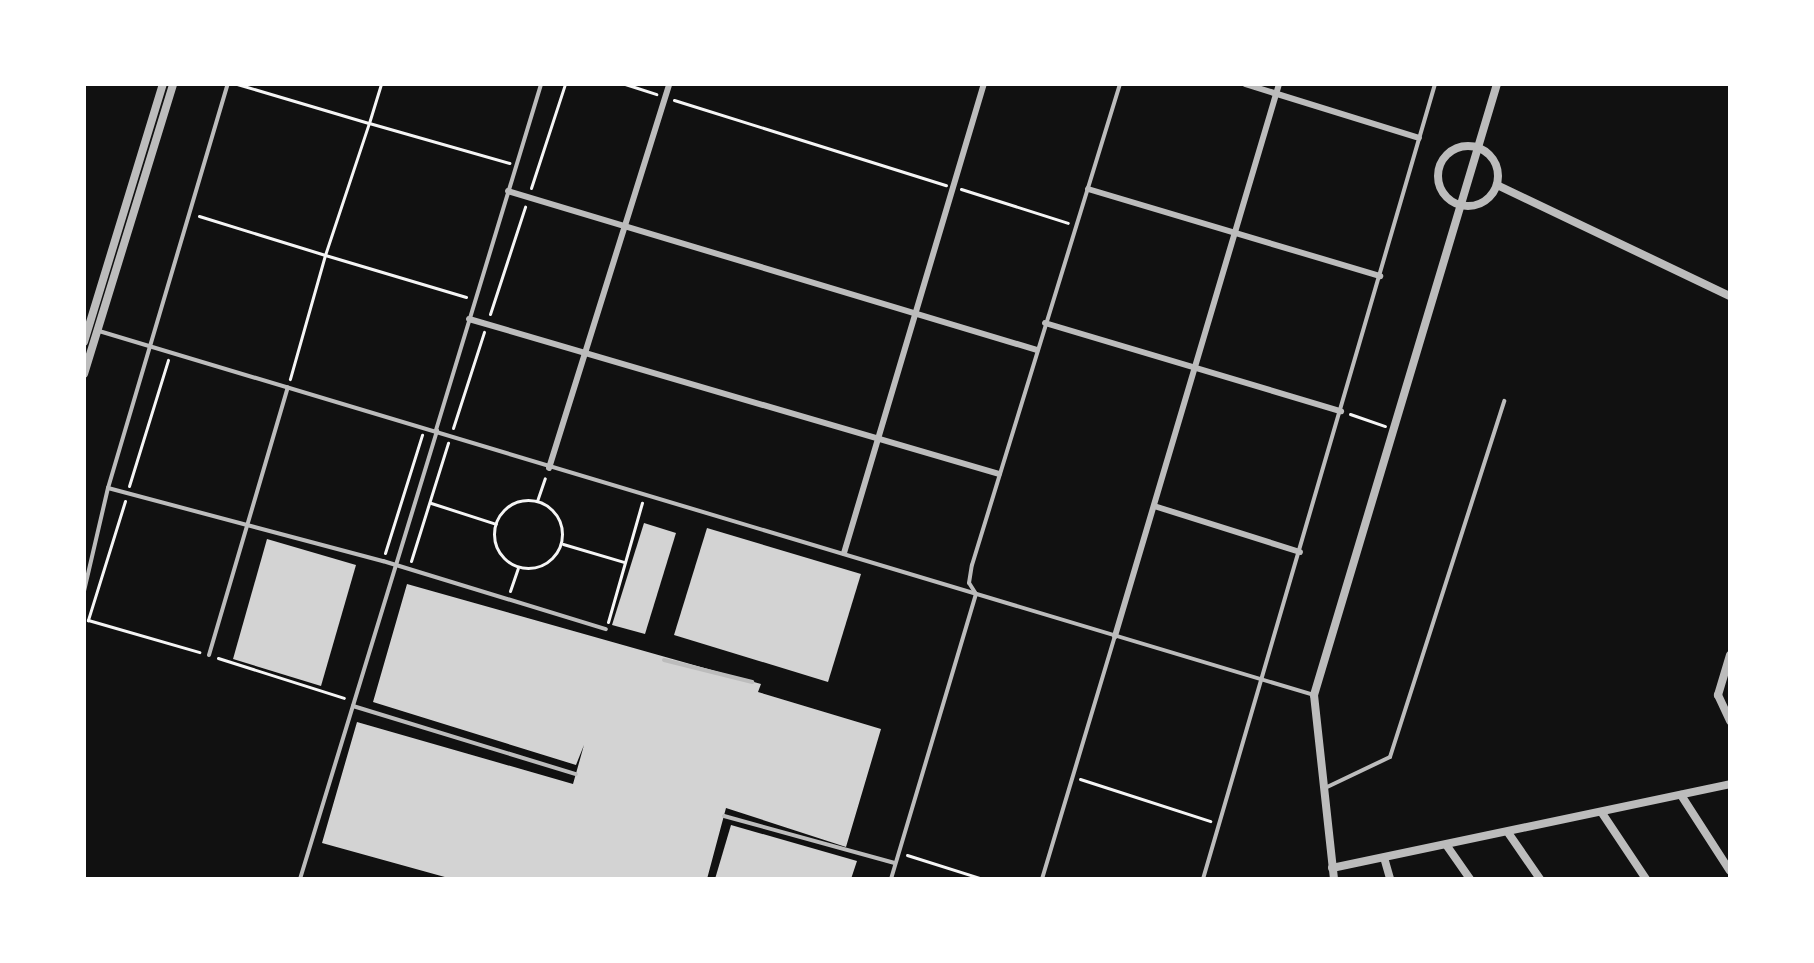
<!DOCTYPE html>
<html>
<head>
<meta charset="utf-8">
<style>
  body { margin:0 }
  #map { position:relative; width:1814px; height:963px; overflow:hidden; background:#111; font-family:"Sofia Sans Condensed",sans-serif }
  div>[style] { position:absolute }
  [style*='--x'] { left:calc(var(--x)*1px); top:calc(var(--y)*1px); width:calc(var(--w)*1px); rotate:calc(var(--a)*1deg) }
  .building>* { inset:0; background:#d3d3d3 }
  .path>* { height:3px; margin:-1.5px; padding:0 1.5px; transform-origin:1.5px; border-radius:1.5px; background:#f5f5f5 }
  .path>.ring { margin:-1.5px; padding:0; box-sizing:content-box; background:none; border:3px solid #f5f5f5; border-radius:50% }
  .service>* { height:4px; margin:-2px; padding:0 2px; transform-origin:2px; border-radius:2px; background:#bcbcbc }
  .pedestrian>* { height:6px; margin:-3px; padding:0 3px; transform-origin:3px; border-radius:3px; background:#bcbcbc }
  .minor>* { height:8px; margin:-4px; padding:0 4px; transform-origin:4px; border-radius:4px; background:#bcbcbc }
  .minor>.ring { margin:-4px; padding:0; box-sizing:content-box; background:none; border:8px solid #bcbcbc; border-radius:50% }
  span { translate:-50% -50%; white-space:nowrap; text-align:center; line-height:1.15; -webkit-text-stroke:6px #fff; paint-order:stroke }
  .frame { position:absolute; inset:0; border:86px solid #fff; pointer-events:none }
</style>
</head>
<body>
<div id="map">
  <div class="building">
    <div style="clip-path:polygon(644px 523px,676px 533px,645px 634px,612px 625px)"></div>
    <div style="clip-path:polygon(707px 528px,861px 574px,828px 682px,674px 635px)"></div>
    <div style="clip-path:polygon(267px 539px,356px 565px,321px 686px,233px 659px)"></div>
    <div style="clip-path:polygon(407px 584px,761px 684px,758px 692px,881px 729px,846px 847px,726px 808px,707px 879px,452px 879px,322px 843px,357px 722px,573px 784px,584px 745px,576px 765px,373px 702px)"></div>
    <div style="clip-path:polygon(731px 825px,857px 861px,851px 879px,715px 879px)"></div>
  </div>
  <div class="path">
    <div style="--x:237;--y:84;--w:138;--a:16.5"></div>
    <div style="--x:369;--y:123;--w:41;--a:-72.9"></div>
    <div style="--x:625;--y:84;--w:33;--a:18"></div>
    <div style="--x:674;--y:100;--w:285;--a:17.4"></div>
    <div style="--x:531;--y:188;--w:109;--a:-71.9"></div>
    <div style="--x:961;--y:189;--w:112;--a:17.6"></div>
    <div style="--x:199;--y:216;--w:132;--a:17.2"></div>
    <div style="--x:325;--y:255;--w:129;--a:105.8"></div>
    <div style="--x:466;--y:297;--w:147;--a:-163.4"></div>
    <div style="--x:325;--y:255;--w:139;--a:-71.6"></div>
    <div style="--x:369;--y:123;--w:146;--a:15.9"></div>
    <div style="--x:490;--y:314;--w:113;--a:-71.9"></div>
    <div style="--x:1350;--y:414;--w:37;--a:19"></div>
    <div style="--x:453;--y:428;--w:101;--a:-72.1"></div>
    <div style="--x:129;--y:486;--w:132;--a:-72.8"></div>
    <div class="ring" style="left:494px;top:500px;width:65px;height:65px"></div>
    <div style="--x:125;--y:501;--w:125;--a:107.3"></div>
    <div style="--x:88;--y:620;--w:116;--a:16.1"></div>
    <div style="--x:537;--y:501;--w:24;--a:-71"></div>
    <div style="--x:431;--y:503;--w:68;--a:17.9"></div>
    <div style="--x:563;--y:544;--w:64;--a:16.4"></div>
    <div style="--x:385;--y:553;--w:124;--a:-72.6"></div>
    <div style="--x:411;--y:561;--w:124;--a:-72.6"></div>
    <div style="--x:510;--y:591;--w:24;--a:-71"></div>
    <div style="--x:608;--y:622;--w:124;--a:-74.1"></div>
    <div style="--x:218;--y:658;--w:132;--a:17.6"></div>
    <div style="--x:1080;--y:779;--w:137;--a:17.9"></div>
    <div style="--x:907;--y:855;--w:80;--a:17.5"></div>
  </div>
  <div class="service">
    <div style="--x:99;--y:331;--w:1268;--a:16.68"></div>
    <div style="--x:436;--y:430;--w:362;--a:-73.1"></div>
    <div style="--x:108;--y:488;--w:285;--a:14.9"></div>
    <div style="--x:383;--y:561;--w:233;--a:17"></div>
    <div style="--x:84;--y:591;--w:106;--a:-76.9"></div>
    <div style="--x:108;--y:488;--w:421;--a:-73.5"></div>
    <div style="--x:209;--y:655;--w:279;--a:-73.6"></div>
    <div style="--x:664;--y:660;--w:91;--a:14"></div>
    <div style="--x:353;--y:706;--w:233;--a:17"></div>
    <div style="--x:1325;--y:788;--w:72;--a:-25.5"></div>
    <div style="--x:1390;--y:757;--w:374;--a:-72.2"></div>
    <div style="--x:724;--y:816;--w:177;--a:15.4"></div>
    <div style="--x:300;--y:879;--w:469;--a:-73"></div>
    <div style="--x:891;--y:879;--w:297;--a:-73.4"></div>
    <div style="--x:976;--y:594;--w:13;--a:-122"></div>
    <div style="--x:969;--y:583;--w:18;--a:-81"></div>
    <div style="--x:972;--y:565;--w:503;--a:-72.9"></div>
    <div style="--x:1042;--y:879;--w:254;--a:-73.3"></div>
    <div style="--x:1203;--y:879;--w:828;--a:-73.73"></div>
  </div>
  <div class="pedestrian">
    <div style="--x:1245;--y:84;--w:182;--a:17.2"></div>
    <div style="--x:1088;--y:189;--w:305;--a:16.6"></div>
    <div style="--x:508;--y:191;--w:552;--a:16.73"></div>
    <div style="--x:469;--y:319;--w:552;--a:16.3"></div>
    <div style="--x:1045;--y:323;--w:309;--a:16.6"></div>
    <div style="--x:549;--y:468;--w:402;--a:-72.6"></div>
    <div style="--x:1154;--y:506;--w:153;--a:17.5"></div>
    <div style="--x:844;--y:553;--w:489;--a:-73.4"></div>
    <div style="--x:1115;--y:636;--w:576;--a:-73.45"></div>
  </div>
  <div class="minor">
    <div class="ring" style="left:1438px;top:146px;width:52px;height:52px"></div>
    <div style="--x:1497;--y:185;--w:258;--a:25.5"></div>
    <div style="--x:84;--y:342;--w:270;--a:-73"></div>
    <div style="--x:84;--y:374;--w:303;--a:-72.9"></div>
    <div style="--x:1730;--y:655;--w:42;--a:106.7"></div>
    <div style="--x:1718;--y:695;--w:29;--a:65"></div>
    <div style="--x:1681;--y:795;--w:90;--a:57.2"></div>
    <div style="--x:1602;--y:813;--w:79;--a:56.3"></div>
    <div style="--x:1509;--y:834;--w:55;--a:55.4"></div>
    <div style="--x:1447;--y:846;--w:40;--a:55.1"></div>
    <div style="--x:1385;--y:861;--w:19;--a:74"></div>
    <div style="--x:1332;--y:868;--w:407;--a:-11.9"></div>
    <div style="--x:1334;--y:879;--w:185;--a:-96.2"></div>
    <div style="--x:1314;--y:695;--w:638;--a:-73.33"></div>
  </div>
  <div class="frame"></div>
</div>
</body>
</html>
